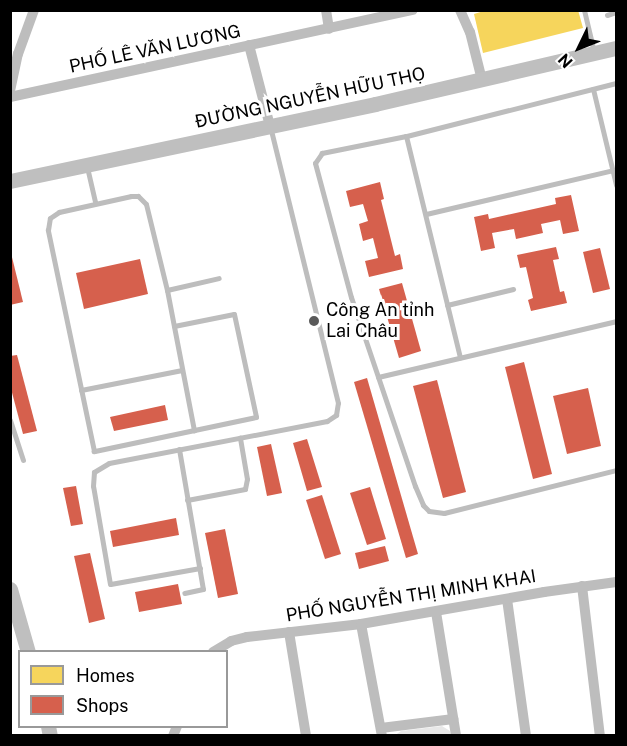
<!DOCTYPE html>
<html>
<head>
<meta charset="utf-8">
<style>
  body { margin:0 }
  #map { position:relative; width:627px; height:746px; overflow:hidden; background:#fff; font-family:"Public Sans",sans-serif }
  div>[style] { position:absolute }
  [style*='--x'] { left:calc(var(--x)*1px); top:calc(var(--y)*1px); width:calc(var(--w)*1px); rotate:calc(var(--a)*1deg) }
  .green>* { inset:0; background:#e8e8e8 }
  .homes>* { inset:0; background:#f6d55c }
  .shops>* { inset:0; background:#d6604d }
  .lane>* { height:5px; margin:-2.5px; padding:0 2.5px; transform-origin:2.5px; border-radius:2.5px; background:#bdbdbd }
  .street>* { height:10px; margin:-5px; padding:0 5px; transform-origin:5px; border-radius:5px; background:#bdbdbd }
  .secondary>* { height:15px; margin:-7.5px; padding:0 7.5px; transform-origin:7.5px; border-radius:7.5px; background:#bfbfbf }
  .dots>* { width:16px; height:16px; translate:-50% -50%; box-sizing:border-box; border:3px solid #fff; border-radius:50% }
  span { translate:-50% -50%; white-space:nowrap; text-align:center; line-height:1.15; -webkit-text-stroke:6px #fff; paint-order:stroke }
  .street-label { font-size:18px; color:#000 }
  .poi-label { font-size:18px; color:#000 }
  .left { translate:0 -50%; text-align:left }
  .frame { position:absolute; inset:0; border:12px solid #000; pointer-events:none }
  .legend { position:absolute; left:18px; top:650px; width:210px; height:78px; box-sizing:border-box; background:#fff; border:2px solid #999; margin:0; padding:8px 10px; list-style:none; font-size:18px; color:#000 }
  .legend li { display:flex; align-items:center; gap:12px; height:30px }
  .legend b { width:30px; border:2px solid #999 }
  .north { position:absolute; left:549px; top:18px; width:60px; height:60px; -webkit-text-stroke:4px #fff; paint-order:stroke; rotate:227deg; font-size:16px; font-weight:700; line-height:24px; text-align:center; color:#000 }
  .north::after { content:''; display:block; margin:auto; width:21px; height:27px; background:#000; clip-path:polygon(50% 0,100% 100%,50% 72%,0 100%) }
</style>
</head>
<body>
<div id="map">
  <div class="green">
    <div style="clip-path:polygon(442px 726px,450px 731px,451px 736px,394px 736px,401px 731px)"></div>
  </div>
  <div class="homes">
    <div style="clip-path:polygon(487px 10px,578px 10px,583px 28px,483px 53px,474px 14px)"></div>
  </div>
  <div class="shops">
    <div style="clip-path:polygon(380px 182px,384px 199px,381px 200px,395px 256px,400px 254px,403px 269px,369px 277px,365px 261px,378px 258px,373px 238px,363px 241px,359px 224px,368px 221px,363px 204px,350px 207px,346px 191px)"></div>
    <div style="clip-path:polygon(571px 195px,579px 231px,563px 234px,560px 220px,541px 224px,543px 233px,516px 239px,514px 229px,492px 233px,495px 248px,481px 251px,474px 217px,488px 214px,489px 219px,556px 204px,555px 198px)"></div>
    <div style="clip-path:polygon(556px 247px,559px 259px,553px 260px,560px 292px,564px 291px,567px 303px,531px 311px,528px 300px,533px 298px,526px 267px,520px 268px,517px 255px)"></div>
    <div style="clip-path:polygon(600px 248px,610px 289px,593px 293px,583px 252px)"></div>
    <div style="clip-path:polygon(10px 249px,23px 302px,10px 305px)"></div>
    <div style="clip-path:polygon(140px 259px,148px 294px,84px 309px,76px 273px)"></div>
    <div style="clip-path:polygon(402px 283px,421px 351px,399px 358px,379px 289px)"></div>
    <div style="clip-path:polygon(17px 355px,37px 431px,23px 434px,10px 385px,10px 356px)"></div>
    <div style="clip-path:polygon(524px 362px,552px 474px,533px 479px,505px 367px)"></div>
    <div style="clip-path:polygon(367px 378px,418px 554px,406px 558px,354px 382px)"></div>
    <div style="clip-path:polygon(437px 380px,466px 492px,443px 498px,413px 386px)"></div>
    <div style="clip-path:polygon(588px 388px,601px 446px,567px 454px,553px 396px)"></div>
    <div style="clip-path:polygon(165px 405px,168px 420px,114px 431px,110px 417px)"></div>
    <div style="clip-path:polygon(307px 439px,322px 487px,307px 491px,293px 443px)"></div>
    <div style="clip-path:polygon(271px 444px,282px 493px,267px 496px,257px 447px)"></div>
    <div style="clip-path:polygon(76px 486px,83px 524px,71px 526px,63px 488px)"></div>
    <div style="clip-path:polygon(370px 487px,386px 539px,367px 545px,350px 493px)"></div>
    <div style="clip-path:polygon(322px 495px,341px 554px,325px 559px,306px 500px)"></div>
    <div style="clip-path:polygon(176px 518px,179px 535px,113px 547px,110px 531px)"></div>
    <div style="clip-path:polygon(225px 529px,238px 594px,218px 598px,205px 533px)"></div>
    <div style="clip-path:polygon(385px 546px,389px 561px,359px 569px,355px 553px)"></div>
    <div style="clip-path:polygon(90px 553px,105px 619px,89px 623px,74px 556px)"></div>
    <div style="clip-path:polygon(178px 584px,182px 604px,139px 612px,135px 592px)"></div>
  </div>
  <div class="lane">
    <div style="--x:584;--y:10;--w:43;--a:76.6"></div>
    <div style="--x:607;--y:15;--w:9;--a:-18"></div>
    <div style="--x:616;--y:83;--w:217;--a:165.8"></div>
    <div style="--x:406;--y:136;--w:86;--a:168.6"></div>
    <div style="--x:322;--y:153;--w:12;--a:125"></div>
    <div style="--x:315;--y:163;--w:139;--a:75"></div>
    <div style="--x:351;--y:297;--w:200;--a:71.3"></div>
    <div style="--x:415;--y:486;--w:21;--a:67"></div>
    <div style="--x:423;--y:505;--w:8;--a:45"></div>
    <div style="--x:429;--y:511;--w:15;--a:8"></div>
    <div style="--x:444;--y:513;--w:177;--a:-14"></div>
    <div style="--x:593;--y:89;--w:99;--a:76.5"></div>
    <div style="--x:406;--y:136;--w:228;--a:76.3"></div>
    <div style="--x:87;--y:167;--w:37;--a:77"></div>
    <div style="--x:426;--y:214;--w:192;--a:-13.2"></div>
    <div style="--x:167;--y:290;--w:53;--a:-13"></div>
    <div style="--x:447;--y:305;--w:68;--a:-13.6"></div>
    <div style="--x:174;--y:326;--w:61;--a:-11.3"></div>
    <div style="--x:234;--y:314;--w:105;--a:77.9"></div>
    <div style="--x:256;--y:417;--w:166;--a:168.1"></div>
    <div style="--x:94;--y:451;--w:226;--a:-101.8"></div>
    <div style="--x:48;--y:230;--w:12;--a:-81"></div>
    <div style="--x:50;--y:218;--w:11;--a:-34"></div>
    <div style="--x:59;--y:212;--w:74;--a:-12.5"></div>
    <div style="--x:131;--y:196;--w:7;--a:0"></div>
    <div style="--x:138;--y:196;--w:11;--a:45"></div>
    <div style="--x:146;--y:204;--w:89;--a:76.3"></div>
    <div style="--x:167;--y:290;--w:143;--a:79.1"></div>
    <div style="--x:378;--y:377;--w:244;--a:-13.2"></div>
    <div style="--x:81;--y:390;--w:103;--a:-11.2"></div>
    <div style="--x:10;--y:420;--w:42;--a:72"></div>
    <div style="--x:179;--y:449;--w:142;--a:80.3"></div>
    <div style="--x:203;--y:589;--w:19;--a:168"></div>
    <div style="--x:187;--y:500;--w:59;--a:-10.7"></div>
    <div style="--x:245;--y:489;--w:10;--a:-79"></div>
    <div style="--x:247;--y:479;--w:42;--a:-99.7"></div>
    <div style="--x:200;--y:568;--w:91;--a:169.9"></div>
    <div style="--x:110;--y:584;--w:99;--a:-99.8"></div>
    <div style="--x:93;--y:486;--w:14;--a:-86"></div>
    <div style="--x:94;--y:472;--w:17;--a:-31"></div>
    <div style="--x:109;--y:463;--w:222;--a:-10.9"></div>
    <div style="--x:327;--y:421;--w:11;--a:-34"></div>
    <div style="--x:336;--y:415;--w:12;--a:-81"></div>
    <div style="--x:338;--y:403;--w:284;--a:-103.8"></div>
  </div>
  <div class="street">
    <div style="--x:326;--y:10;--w:19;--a:81"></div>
    <div style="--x:460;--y:10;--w:24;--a:66"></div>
    <div style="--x:470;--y:32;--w:49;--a:76"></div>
    <div style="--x:249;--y:45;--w:84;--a:75.5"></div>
    <div style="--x:10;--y:91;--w:38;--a:-78"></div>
    <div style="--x:18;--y:54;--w:47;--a:-70"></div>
    <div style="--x:10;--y:97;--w:412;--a:-12.2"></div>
    <div style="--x:582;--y:586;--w:151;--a:83.2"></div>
    <div style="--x:507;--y:599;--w:138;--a:82.1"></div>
    <div style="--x:436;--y:612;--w:126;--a:80.8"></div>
    <div style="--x:361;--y:624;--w:114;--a:79.4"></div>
    <div style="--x:289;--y:632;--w:105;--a:80.7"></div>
    <div style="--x:213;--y:652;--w:21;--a:-31"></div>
    <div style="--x:231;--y:641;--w:16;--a:-14"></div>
    <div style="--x:247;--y:637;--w:115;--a:-6.5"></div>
    <div style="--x:361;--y:624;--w:186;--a:-9.9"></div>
    <div style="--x:544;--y:592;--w:73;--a:-7.9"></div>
    <div style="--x:381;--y:728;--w:73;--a:-7.1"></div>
    <div style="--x:173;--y:736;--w:11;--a:-68"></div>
  </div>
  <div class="secondary">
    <div style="--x:10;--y:181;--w:373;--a:-11.9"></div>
    <div style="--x:375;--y:104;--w:247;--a:-13.1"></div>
    <div style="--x:10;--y:589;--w:66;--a:74.1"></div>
    <div style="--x:48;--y:726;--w:10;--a:79"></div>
  </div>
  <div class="dots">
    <div style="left:314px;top:321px;background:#595959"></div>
  </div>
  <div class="street-label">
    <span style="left:155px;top:49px;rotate:-12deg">PHỐ LÊ VĂN LƯƠNG</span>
    <span style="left:310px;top:98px;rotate:-12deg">ĐƯỜNG NGUYỄN HỮU THỌ</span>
    <span style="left:411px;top:596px;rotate:-9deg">PHỐ NGUYỄN THỊ MINH KHAI</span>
  </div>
  <div class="poi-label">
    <span class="left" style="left:326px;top:321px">Công An tỉnh<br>Lai Châu</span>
  </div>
  <div class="frame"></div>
  <ul class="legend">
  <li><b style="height:16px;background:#f6d55c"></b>Homes</li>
  <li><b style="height:16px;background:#d6604d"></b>Shops</li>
  </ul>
  <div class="north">N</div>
</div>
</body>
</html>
